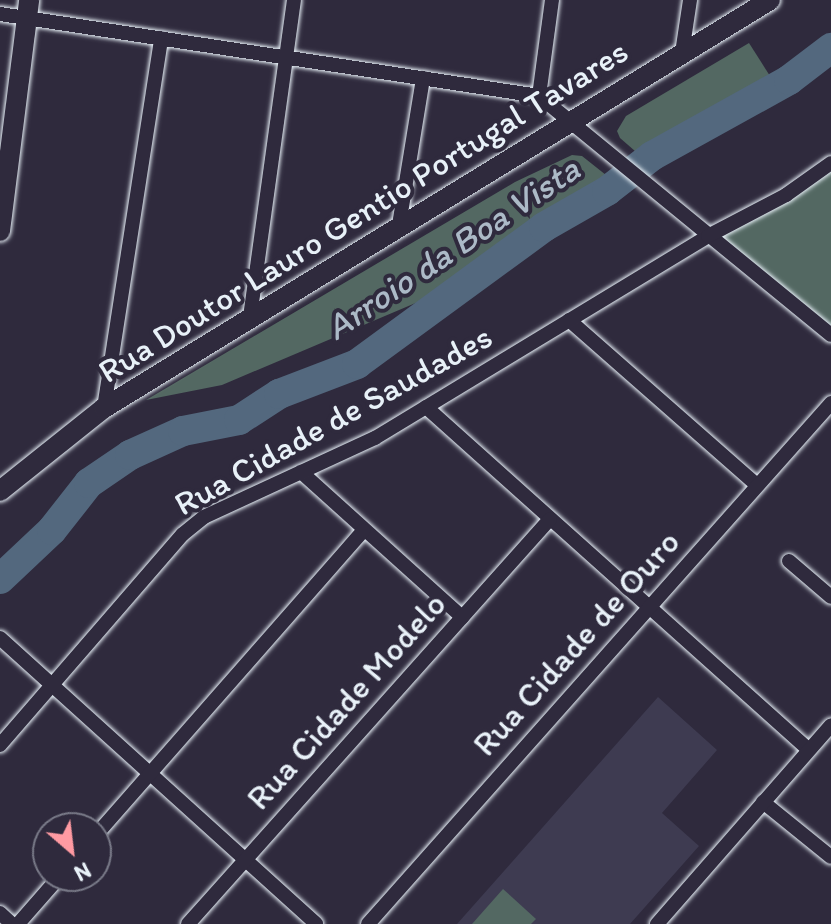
<!DOCTYPE html>
<html>
<head>
<meta charset="utf-8">
<style>
  body { margin:0 }
  #map { position:relative; width:831px; height:924px; overflow:hidden; background:#2f2a3d; font-family:Itim,sans-serif }
  div>[style] { position:absolute }
  [style*='--x'] { left:calc(var(--x)*1px); top:calc(var(--y)*1px); width:calc(var(--w)*1px); rotate:calc(var(--a)*1deg) }
  .built>* { inset:0; background:#3e3b51 }
  .green>* { inset:0; background:#536862 }
  .river>* { height:30px; margin:-15px; padding:0 15px; transform-origin:15px; border-radius:15px; background:#53687e }
  .roads { filter:drop-shadow(0 0 2px #e8f1f8) drop-shadow(0 0 2px #e8f1f8) }
  .street>* { height:14px; margin:-7px; padding:0 7px; transform-origin:7px; border-radius:7px; background:#2f2a3d }
  .secondary>* { height:20px; margin:-10px; padding:0 10px; transform-origin:10px; border-radius:10px; background:#2f2a3d }
  span { translate:-50% -50%; white-space:nowrap; text-align:center; line-height:1.15; -webkit-text-stroke:8px #2f2a3d; paint-order:stroke }
  .street-label { font-size:34px; color:#e8f1f8 }
  .water-label { font-size:36px; color:#acbac7; font-style:italic }
  .north { position:absolute; left:32px; top:812px; width:80px; height:80px; box-sizing:border-box; background:#2f2a3d; border:2px solid #797a88; border-radius:50%; rotate:152deg; font-size:22px; font-weight:700; line-height:32px; text-align:center; color:#e8f1f8 }
  .north::after { content:''; display:block; margin:auto; width:28px; height:36px; background:#ff9aa2; clip-path:polygon(50% 0,100% 100%,50% 72%,0 100%) }
</style>
</head>
<body>
<div id="map">
  <div class="built">
    <div style="clip-path:polygon(658px 697px,717px 750px,662px 813px,699px 846px,630px 924px,457px 924px)"></div>
  </div>
  <div class="green">
    <div style="clip-path:polygon(749px 43px,770px 76px,754px 91px,643px 158px,620px 138px,617px 131px,626px 116px)"></div>
    <div style="clip-path:polygon(572px 155px,582px 156px,611px 179px,545px 211px,425px 299px,222px 385px,146px 400px,515px 182px)"></div>
    <div style="clip-path:polygon(831px 166px,831px 333px,711px 236px)"></div>
    <div style="clip-path:polygon(503px 889px,536px 919px,531px 924px,472px 924px)"></div>
  </div>
  <div class="river">
    <div style="--x:0;--y:579;--w:71;--a:-43.3"></div>
    <div style="--x:52;--y:530;--w:60;--a:-51.8"></div>
    <div style="--x:89;--y:483;--w:50;--a:-34.3"></div>
    <div style="--x:130;--y:455;--w:58;--a:-24.4"></div>
    <div style="--x:183;--y:431;--w:57;--a:-11.1"></div>
    <div style="--x:239;--y:420;--w:48;--a:-33"></div>
    <div style="--x:279;--y:394;--w:84;--a:-21"></div>
    <div style="--x:357;--y:364;--w:232;--a:-36.2"></div>
    <div style="--x:544;--y:227;--w:73;--a:-29.7"></div>
    <div style="--x:607;--y:191;--w:57;--a:-37.9"></div>
    <div style="--x:652;--y:156;--w:157;--a:-29"></div>
    <div style="--x:789;--y:80;--w:53;--a:-37.3"></div>
  </div>
  <div class="roads">
    <div class="street">
      <div style="--x:0;--y:14;--w:545;--a:8.65"></div>
      <div style="--x:539;--y:96;--w:377;--a:39.3"></div>
      <div style="--x:682;--y:53;--w:54;--a:-81.4"></div>
      <div style="--x:539;--y:96;--w:97;--a:-82.3"></div>
      <div style="--x:399;--y:225;--w:149;--a:-80.7"></div>
      <div style="--x:250;--y:317;--w:320;--a:-82.1"></div>
      <div style="--x:569;--y:320;--w:250;--a:41.3"></div>
      <div style="--x:426;--y:407;--w:513;--a:41.84"></div>
      <div style="--x:104;--y:408;--w:374;--a:-81.2"></div>
      <div style="--x:301;--y:472;--w:217;--a:42"></div>
      <div style="--x:789;--y:561;--w:55;--a:40.6"></div>
      <div style="--x:0;--y:638;--w:426;--a:42.1"></div>
      <div style="--x:0;--y:745;--w:279;--a:-49.1"></div>
      <div style="--x:183;--y:534;--w:27;--a:-39"></div>
      <div style="--x:204;--y:517;--w:188;--a:-24.8"></div>
      <div style="--x:375;--y:438;--w:389;--a:-31.2"></div>
      <div style="--x:708;--y:236;--w:88;--a:-27.7"></div>
      <div style="--x:786;--y:195;--w:55;--a:-35.4"></div>
      <div style="--x:763;--y:802;--w:87;--a:39"></div>
      <div style="--x:96;--y:835;--w:405;--a:-48.7"></div>
      <div style="--x:0;--y:913;--w:16;--a:43"></div>
      <div style="--x:18;--y:924;--w:64;--a:-48.8"></div>
      <div style="--x:188;--y:924;--w:543;--a:-48.21"></div>
      <div style="--x:368;--y:924;--w:697;--a:-48.37"></div>
      <div style="--x:657;--y:924;--w:264;--a:-48.8"></div>
    </div>
    <div class="secondary">
      <div style="--x:0;--y:231;--w:233;--a:-82.8"></div>
      <div style="--x:0;--y:491;--w:133;--a:-38.6"></div>
      <div style="--x:104;--y:408;--w:781;--a:-31.49"></div>
    </div>
  </div>
  <div class="street-label">
    <span style="left:363px;top:211px;rotate:-32deg">Rua Doutor Lauro Gentio Portugal Tavares</span>
    <span style="left:333px;top:420px;rotate:-29deg">Rua Cidade de Saudades</span>
    <span style="left:576px;top:643px;rotate:-48deg">Rua Cidade de Ouro</span>
    <span style="left:346px;top:701px;rotate:-48deg">Rua Cidade Modelo</span>
  </div>
  <div class="water-label">
    <span style="left:452px;top:248px;rotate:-34deg">Arroio da Boa Vista</span>
  </div>
  <div class="north">N</div>
</div>
</body>
</html>
